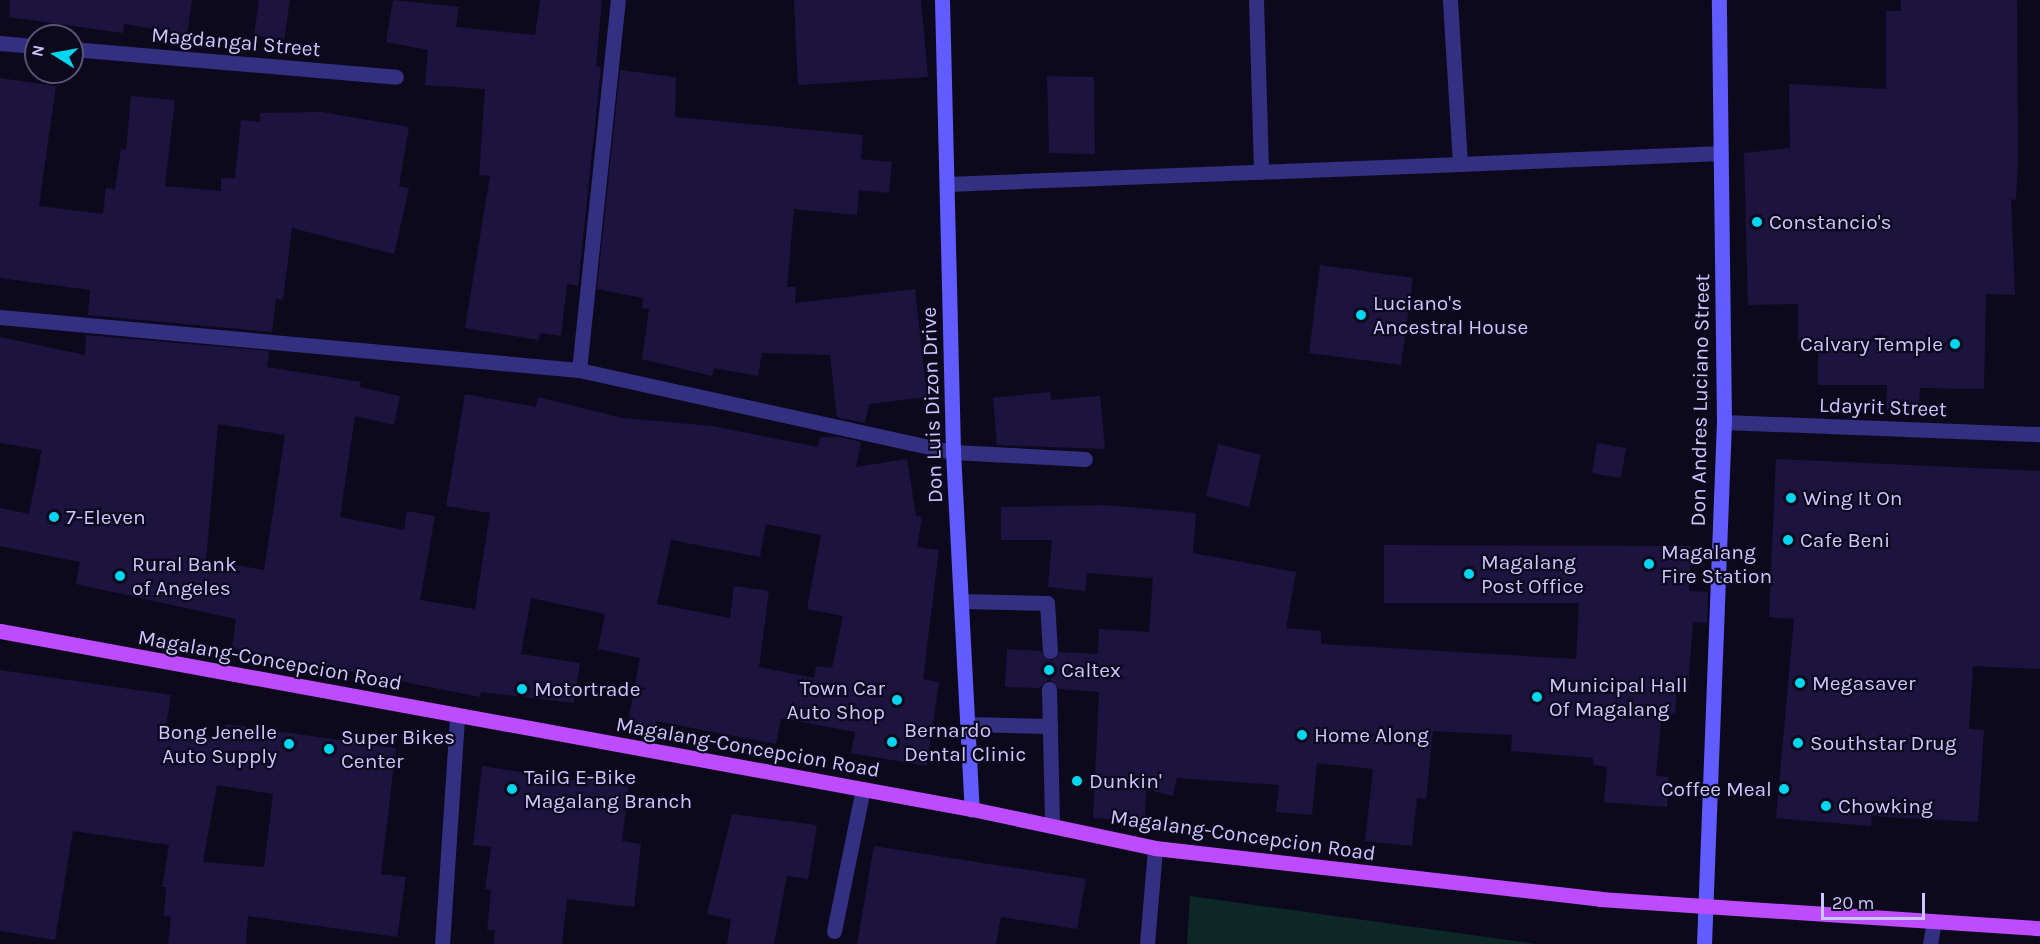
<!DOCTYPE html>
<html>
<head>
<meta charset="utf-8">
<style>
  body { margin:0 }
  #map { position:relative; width:2040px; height:944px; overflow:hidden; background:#0d091d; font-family:Karla,sans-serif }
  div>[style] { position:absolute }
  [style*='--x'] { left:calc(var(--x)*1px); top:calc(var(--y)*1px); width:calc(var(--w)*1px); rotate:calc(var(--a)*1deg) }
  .green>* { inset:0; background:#0c2726 }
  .building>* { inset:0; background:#1d133f }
  .lane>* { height:15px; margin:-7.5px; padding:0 7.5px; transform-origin:7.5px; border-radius:7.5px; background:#332f81 }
  .street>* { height:15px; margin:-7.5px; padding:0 7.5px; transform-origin:7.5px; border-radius:7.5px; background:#332f81 }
  .secondary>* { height:15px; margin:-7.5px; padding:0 7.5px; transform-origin:7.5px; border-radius:7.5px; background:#615cff }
  .primary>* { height:15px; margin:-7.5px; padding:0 7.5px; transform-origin:7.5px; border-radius:7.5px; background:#bd4cff }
  .dots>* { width:16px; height:16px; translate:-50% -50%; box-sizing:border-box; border:3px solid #0d091d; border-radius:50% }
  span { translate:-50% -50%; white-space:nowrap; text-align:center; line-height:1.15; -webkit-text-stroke:4.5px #0d091d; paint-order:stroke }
  .street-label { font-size:21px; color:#ccc5ff }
  .poi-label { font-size:21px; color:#ccc5ff }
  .left { translate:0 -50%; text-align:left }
  .right { translate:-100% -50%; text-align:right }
  .north { position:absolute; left:24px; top:24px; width:60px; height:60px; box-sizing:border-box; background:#0d091d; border:2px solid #595477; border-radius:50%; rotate:281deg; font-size:16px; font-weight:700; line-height:24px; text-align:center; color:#ccc5ff }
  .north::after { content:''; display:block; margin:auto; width:21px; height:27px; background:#00d6f0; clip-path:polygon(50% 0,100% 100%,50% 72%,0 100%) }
  .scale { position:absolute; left:1821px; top:893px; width:104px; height:27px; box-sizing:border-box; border:3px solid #ccc5ff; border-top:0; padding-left:8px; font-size:18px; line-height:21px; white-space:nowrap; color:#ccc5ff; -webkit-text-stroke:4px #0d091d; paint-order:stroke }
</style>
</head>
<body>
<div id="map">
  <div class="green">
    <div style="clip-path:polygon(1190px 896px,1536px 944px,1187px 944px)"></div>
  </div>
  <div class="building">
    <div style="clip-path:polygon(10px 0,192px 0,187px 34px,124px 24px,123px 33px,9px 17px)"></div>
    <div style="clip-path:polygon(259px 0,290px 0,284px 40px,254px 35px)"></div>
    <div style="clip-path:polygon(393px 0,459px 7px,456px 27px,535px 35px,540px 0,602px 0,596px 66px,601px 67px,578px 286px,567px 284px,561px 336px,540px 333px,539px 340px,465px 328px,490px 176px,479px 175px,485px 89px,425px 85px,428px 50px,386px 42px)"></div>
    <div style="clip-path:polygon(794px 0,921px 0,928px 77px,798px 85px)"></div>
    <div style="clip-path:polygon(1901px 0,2017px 0,2018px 161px,2016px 200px,2011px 199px,2015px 295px,1986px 294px,1984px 389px,1920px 388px,1919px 411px,1886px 410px,1887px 385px,1818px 385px,1818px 347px,1798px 346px,1798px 304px,1748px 305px,1744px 153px,1790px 148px,1789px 84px,1886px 89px,1886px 11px,1901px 11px)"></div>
    <div style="clip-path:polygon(620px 70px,676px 77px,675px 117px,863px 135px,861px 159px,892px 162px,889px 193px,859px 190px,857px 215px,794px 209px,787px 287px,796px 287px,795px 303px,915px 289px,927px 397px,869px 404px,865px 423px,837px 417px,830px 355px,762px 353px,758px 376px,714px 368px,712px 376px,642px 359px,649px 309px,642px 308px,643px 298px,597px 289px)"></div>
    <div style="clip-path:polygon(1047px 76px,1094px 77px,1095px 154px,1049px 153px)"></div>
    <div style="clip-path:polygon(0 78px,56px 86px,39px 206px,103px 214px,106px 188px,115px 189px,121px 149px,126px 150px,131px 96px,175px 100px,165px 186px,221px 191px,221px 178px,235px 178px,241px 120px,260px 122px,260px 113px,322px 112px,409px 127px,399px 186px,409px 188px,394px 254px,292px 228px,283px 300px,276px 299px,272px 332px,88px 315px,90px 290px,0 278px)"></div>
    <div style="clip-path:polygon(1320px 265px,1413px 278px,1401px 365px,1309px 353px)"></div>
    <div style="clip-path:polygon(evenodd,86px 335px,269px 351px,267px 367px,361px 382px,360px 387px,400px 396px,394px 425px,355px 416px,340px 517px,404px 530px,407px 511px,435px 516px,420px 600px,475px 609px,490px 513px,446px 506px,465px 394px,536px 407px,538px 397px,623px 418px,712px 426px,818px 447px,820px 437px,840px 437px,861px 442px,856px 467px,907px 459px,916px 516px,922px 517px,917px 547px,939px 550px,923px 679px,939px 682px,927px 766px,851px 753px,855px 732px,781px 718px,776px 744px,656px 721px,655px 728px,628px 722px,640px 658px,598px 649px,605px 614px,531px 598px,521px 654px,580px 663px,574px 703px,481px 692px,480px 697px,232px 648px,236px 619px,76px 584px,80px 562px,0 546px,0 508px,29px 514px,42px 450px,0 443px,0 337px,85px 355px,86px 335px,218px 424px,285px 435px,264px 570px,206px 560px,218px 424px,86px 335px,766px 524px,821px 535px,807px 609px,843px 616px,832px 668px,816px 666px,814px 678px,759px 667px,769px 591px,734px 586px,730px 618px,657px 604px,671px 540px,760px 557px,766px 524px)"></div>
    <div style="clip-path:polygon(1050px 392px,1051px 400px,1100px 396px,1105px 449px,997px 445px,993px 398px)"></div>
    <div style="clip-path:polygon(1597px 443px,1626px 448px,1621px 478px,1592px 473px)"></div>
    <div style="clip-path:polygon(1218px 444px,1261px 455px,1249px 507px,1206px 496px)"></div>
    <div style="clip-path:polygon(1776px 459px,2040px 471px,2040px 669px,1973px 666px,1969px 729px,1984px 730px,1978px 822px,1872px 816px,1871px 826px,1776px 818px,1794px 619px,1769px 617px)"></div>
    <div style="clip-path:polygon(1105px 505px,1196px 513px,1193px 553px,1296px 572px,1286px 628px,1321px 631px,1321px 644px,1576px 659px,1579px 603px,1384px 603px,1384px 545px,1691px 546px,1689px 591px,1708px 592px,1707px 623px,1693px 622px,1688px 688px,1677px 687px,1675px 714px,1662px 713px,1656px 776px,1669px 777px,1667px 807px,1604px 802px,1607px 767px,1593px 765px,1593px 758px,1511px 751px,1512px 735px,1433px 731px,1426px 799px,1417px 798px,1412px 846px,1365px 841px,1373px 769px,1317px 763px,1312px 815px,1276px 812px,1279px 785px,1177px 778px,1173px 796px,1146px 789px,1145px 821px,1093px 818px,1099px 692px,1059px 689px,1049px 679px,1039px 688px,1005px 687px,1007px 649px,1040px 651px,1051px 661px,1059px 652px,1098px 654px,1099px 629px,1149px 632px,1153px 578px,1087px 573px,1085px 591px,1048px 587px,1052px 540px,1001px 540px,1001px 507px)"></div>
    <div style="clip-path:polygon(evenodd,0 670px,171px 695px,165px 733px,223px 739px,226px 724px,396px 748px,381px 874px,406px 877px,397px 937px,248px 916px,246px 944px,168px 944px,171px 917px,164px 916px,166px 887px,162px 887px,169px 845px,73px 831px,55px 940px,0 931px,0 670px,217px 785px,273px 794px,264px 867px,203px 862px,217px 785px)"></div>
    <div style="clip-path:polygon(482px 766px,577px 781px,578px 775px,629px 782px,622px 841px,641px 844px,634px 907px,567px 899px,562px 944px,494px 944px,495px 930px,487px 930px,491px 890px,485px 889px,491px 847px,473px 845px)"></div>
    <div style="clip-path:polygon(732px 814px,817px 825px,808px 879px,787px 876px,774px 944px,727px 944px,731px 919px,707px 914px)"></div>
    <div style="clip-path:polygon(874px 846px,1086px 879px,1077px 929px,1001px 917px,996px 944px,857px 944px)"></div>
  </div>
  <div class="lane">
    <div style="--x:1256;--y:0;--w:172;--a:88.3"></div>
    <div style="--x:1460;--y:164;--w:261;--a:-2.4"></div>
    <div style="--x:947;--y:184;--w:513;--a:-2.23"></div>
    <div style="--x:1460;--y:164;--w:164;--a:-93.5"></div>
    <div style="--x:953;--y:452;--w:132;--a:3"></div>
    <div style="--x:961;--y:601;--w:86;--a:1.3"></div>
    <div style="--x:1047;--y:603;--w:48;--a:86.4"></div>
    <div style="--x:1049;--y:689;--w:137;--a:88.7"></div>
    <div style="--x:968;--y:724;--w:82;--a:1.4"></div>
    <div style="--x:834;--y:931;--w:145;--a:-78.5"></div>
    <div style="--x:1930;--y:944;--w:23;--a:-80"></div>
  </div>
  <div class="street">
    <div style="--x:0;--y:43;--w:36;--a:5"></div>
    <div style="--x:72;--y:49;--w:325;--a:4.9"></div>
    <div style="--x:0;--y:317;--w:581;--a:5.23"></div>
    <div style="--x:579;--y:370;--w:383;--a:12.4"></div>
    <div style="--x:579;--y:370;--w:372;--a:-84"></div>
    <div style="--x:1724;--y:422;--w:316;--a:2.2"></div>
    <div style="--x:442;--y:944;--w:228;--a:-86.2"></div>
    <div style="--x:1147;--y:944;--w:96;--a:-85.2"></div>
  </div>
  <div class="secondary">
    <div style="--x:942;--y:0;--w:452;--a:88.6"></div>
    <div style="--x:953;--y:452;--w:358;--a:87"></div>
    <div style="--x:1704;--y:944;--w:522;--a:-87.81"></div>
    <div style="--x:1724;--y:422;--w:422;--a:-90.7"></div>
  </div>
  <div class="primary">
    <div style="--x:0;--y:631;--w:988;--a:10.38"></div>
    <div style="--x:972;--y:809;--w:187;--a:12"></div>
    <div style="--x:1155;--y:848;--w:448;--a:6.5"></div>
    <div style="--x:1600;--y:899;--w:441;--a:3.8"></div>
  </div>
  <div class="dots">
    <div style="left:1757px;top:222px;background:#00d6f0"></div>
    <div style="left:1361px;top:315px;background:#00d6f0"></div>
    <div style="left:1955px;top:344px;background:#00d6f0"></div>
    <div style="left:1791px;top:498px;background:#00d6f0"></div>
    <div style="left:54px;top:517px;background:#00d6f0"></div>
    <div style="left:1788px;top:540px;background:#00d6f0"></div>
    <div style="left:1649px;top:564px;background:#00d6f0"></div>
    <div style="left:1469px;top:574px;background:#00d6f0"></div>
    <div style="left:120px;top:576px;background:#00d6f0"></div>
    <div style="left:1049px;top:670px;background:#00d6f0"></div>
    <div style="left:1800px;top:683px;background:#00d6f0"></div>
    <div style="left:522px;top:689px;background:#00d6f0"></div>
    <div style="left:1537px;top:697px;background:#00d6f0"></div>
    <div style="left:897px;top:700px;background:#00d6f0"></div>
    <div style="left:1302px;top:735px;background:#00d6f0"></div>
    <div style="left:892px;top:742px;background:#00d6f0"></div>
    <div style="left:1798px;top:743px;background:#00d6f0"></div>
    <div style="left:289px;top:744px;background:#00d6f0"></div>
    <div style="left:329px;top:749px;background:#00d6f0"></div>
    <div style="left:1077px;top:781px;background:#00d6f0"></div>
    <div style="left:512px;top:789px;background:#00d6f0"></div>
    <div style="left:1784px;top:789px;background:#00d6f0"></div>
    <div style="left:1826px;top:806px;background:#00d6f0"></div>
  </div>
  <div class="street-label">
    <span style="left:236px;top:42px;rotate:5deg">Magdangal Street</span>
    <span style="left:1700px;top:400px;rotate:-89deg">Don Andres Luciano Street</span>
    <span style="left:932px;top:405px;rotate:-92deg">Don Luis Dizon Drive</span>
    <span style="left:1883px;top:407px;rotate:2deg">Ldayrit Street</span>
    <span style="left:270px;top:660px;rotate:10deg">Magalang-Concepcion Road</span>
    <span style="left:748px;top:747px;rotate:10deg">Magalang-Concepcion Road</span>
    <span style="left:1243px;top:835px;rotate:8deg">Magalang-Concepcion Road</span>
  </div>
  <div class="poi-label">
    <span class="left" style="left:1769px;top:222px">Constancio's</span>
    <span class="left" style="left:1373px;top:315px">Luciano's<br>Ancestral House</span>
    <span class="right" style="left:1943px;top:344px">Calvary Temple</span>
    <span class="left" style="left:1803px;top:498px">Wing It On</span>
    <span class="left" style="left:66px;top:517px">7-Eleven</span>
    <span class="left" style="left:1800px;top:540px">Cafe Beni</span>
    <span class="left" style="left:1661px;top:564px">Magalang<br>Fire Station</span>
    <span class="left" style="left:1481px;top:574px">Magalang<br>Post Office</span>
    <span class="left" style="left:132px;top:576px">Rural Bank<br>of Angeles</span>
    <span class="left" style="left:1061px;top:670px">Caltex</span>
    <span class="left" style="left:1812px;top:683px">Megasaver</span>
    <span class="left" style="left:1549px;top:697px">Municipal Hall<br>Of Magalang</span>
    <span class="right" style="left:885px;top:700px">Town Car<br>Auto Shop</span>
    <span class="left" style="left:534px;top:689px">Motortrade</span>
    <span class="left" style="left:904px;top:742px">Bernardo<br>Dental Clinic</span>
    <span class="right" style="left:277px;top:744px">Bong Jenelle<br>Auto Supply</span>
    <span class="left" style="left:1314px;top:735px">Home Along</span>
    <span class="left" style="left:341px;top:749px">Super Bikes<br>Center</span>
    <span class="left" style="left:1810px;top:743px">Southstar Drug</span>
    <span class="left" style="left:524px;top:789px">TailG E-Bike<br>Magalang Branch</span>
    <span class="left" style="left:1089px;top:781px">Dunkin'</span>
    <span class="right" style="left:1772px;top:789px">Coffee Meal</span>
    <span class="left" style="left:1838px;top:806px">Chowking</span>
  </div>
  <div class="north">N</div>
  <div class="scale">20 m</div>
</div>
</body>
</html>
